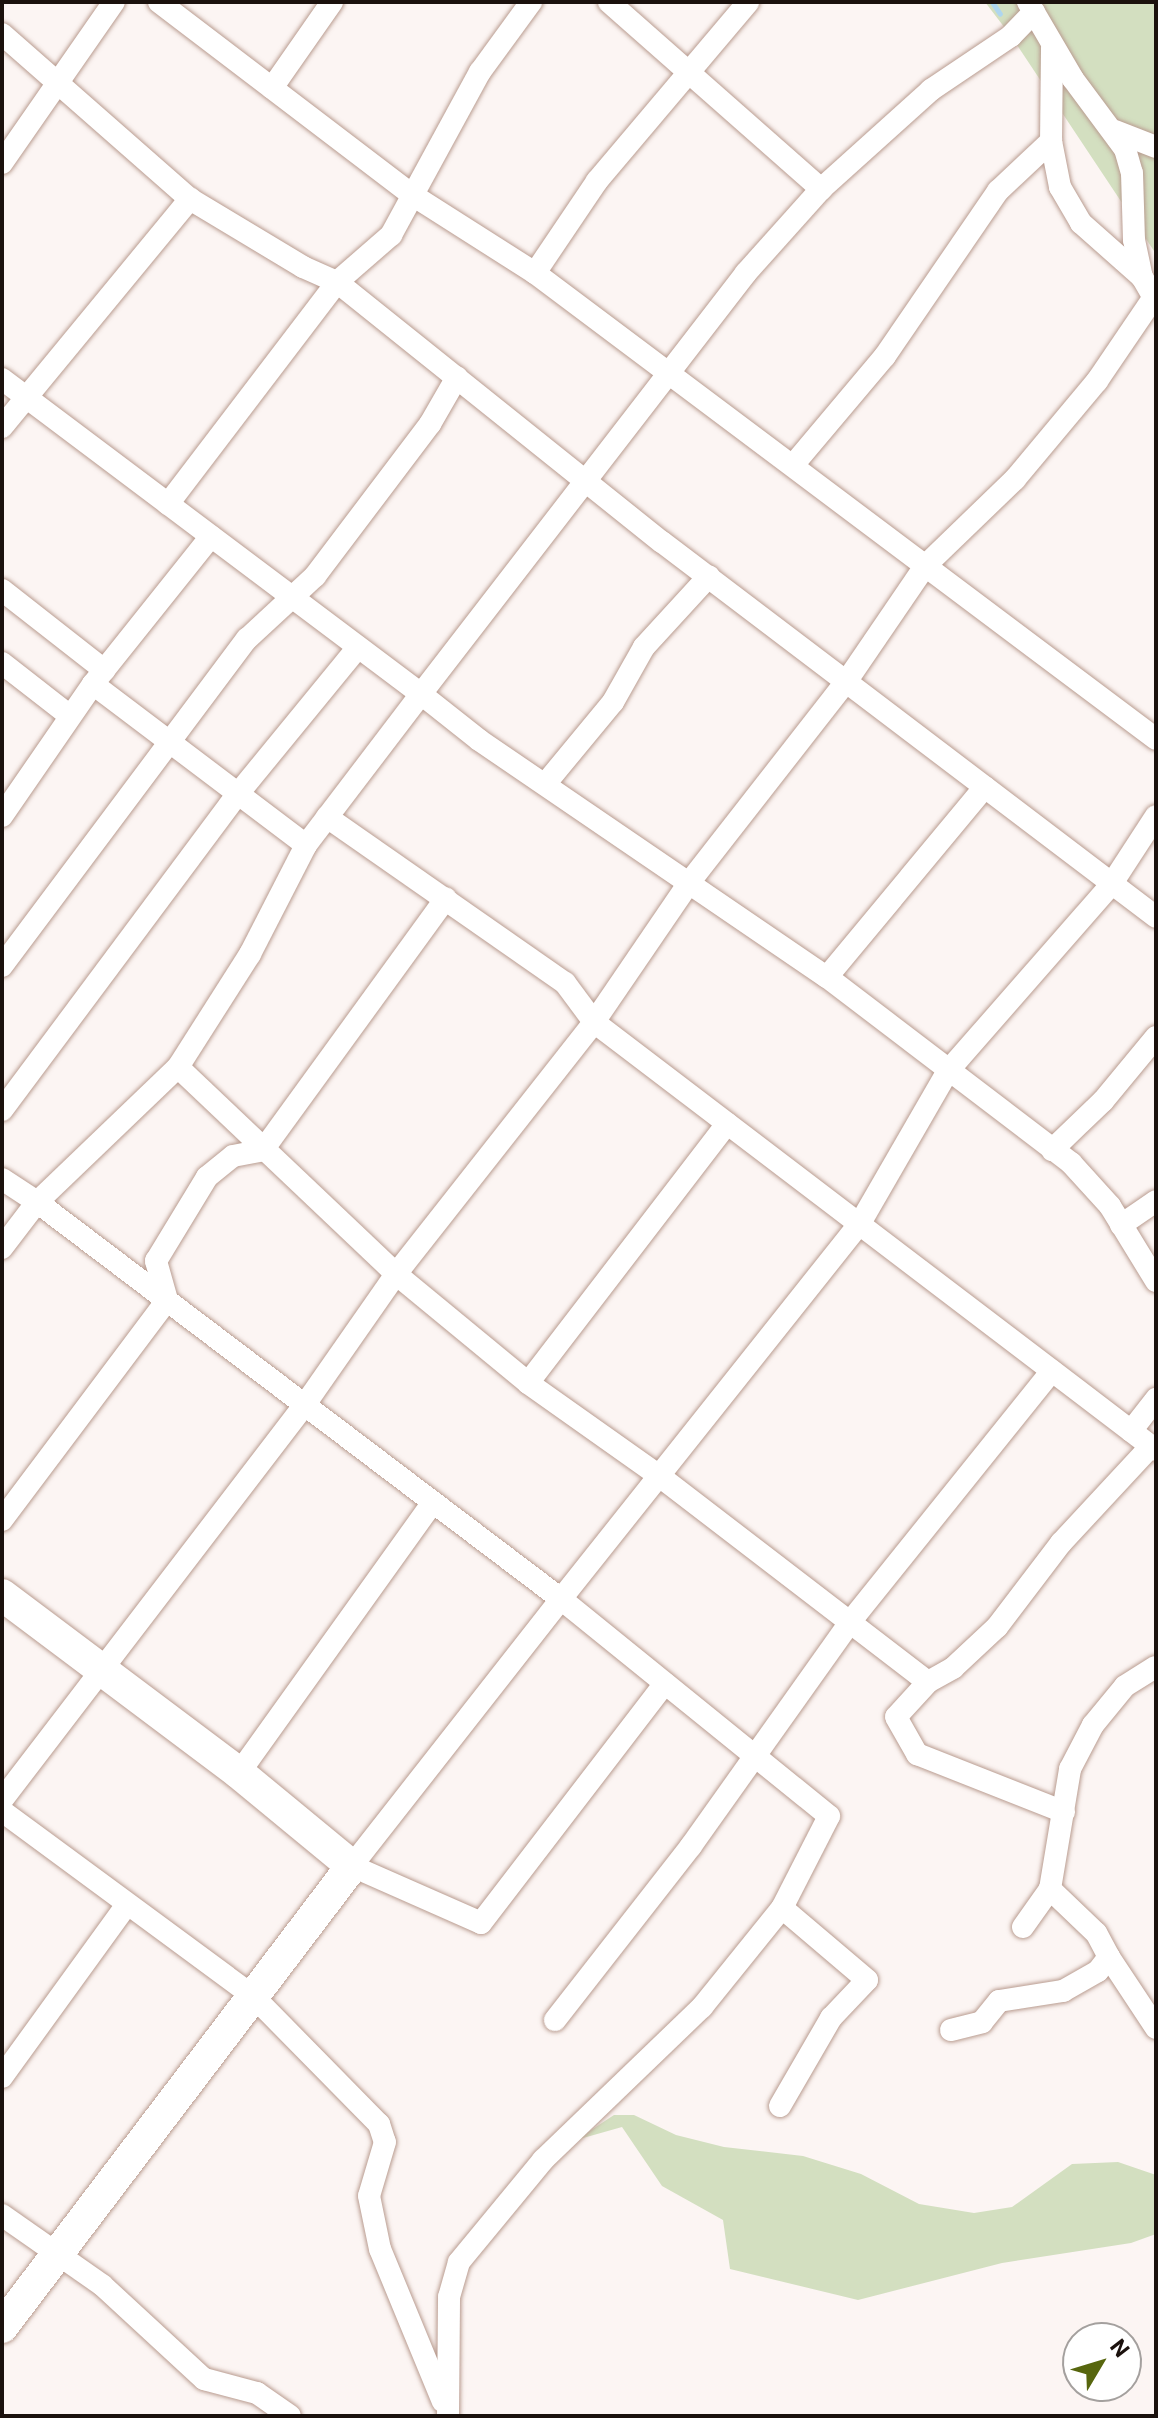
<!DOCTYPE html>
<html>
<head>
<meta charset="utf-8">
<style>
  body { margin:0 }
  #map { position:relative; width:1158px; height:2418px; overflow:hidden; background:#fcf5f3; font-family:Roboto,sans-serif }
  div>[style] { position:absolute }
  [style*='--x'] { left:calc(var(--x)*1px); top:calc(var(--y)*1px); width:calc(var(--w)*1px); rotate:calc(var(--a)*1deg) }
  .green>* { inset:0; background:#d3dfc0 }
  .stream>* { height:5px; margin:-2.5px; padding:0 2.5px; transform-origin:2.5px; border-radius:2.5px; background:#aed6ef }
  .roads { filter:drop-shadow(0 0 2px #b99c90) drop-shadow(0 0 2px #b99c90) }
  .street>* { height:22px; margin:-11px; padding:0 11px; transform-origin:11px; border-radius:11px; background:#fff }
  .secondary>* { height:32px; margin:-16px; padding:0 16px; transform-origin:16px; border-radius:16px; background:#fff }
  span { translate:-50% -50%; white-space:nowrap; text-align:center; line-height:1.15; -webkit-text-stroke:8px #fff; paint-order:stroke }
  .frame { position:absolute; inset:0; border:4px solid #1b110d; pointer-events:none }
  .north { position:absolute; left:1062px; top:2322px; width:80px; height:80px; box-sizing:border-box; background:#fff; border:2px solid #a4a09e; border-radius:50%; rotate:52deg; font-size:22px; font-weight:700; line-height:32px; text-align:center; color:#1b110d }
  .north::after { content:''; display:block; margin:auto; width:28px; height:36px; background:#57660e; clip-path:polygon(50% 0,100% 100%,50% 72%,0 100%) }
</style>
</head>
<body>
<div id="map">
  <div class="green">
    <div style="clip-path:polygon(985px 2px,1156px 2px,1156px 254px,1011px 36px)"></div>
    <div style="clip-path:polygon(614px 2115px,634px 2115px,676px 2135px,724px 2147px,803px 2156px,861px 2174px,919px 2204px,974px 2213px,1012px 2207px,1072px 2164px,1118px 2162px,1156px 2175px,1156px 2234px,1131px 2243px,1002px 2263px,858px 2300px,730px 2269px,723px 2220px,662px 2186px,622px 2127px,576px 2140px)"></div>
  </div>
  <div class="stream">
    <div style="--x:992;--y:2;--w:14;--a:56"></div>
  </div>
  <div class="roads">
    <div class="street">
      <div style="--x:159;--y:2;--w:320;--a:37.3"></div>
      <div style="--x:414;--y:196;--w:143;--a:32.5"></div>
      <div style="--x:535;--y:273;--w:776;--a:36.88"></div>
      <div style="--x:609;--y:2;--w:283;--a:41.4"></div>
      <div style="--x:1028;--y:2;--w:89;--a:59.7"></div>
      <div style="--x:1073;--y:79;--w:87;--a:53.4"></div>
      <div style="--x:1125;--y:149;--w:25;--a:74"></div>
      <div style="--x:1132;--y:173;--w:67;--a:88.3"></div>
      <div style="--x:1134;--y:240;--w:38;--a:78"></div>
      <div style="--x:1142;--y:277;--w:28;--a:60"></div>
      <div style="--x:1034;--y:12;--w:33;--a:134"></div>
      <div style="--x:1011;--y:36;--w:97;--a:146"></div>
      <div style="--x:931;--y:90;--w:148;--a:138"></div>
      <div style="--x:821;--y:189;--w:113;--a:131.8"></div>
      <div style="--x:746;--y:273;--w:532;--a:127.67"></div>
      <div style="--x:421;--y:694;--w:74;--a:38.4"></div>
      <div style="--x:479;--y:740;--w:421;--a:34.3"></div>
      <div style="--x:827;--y:977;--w:307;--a:37.3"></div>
      <div style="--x:1071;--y:1163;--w:58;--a:47.8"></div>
      <div style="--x:1110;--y:1206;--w:88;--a:58.5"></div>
      <div style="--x:2;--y:34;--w:250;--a:41.3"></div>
      <div style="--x:190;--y:199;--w:132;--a:31"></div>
      <div style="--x:303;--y:267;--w:37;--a:24"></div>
      <div style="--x:337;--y:282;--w:416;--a:38.7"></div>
      <div style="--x:662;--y:542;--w:620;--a:37.2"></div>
      <div style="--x:1052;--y:48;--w:93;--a:90.6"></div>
      <div style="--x:1051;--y:141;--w:47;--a:78.9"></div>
      <div style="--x:1060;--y:187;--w:42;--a:59.7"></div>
      <div style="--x:1081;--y:223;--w:81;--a:41.5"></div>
      <div style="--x:272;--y:88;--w:105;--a:-55.1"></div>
      <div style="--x:1115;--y:131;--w:44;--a:21.3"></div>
      <div style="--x:2;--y:163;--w:196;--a:-55.2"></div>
      <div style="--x:535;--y:273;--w:111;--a:-56"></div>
      <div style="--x:597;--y:181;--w:234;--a:-49.8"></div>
      <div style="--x:2;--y:379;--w:524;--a:36.94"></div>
      <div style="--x:421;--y:694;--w:190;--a:127.3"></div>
      <div style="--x:306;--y:845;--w:123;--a:117.2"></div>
      <div style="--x:250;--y:954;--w:134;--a:122.5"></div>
      <div style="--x:178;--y:1067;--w:195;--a:136.2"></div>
      <div style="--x:37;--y:1202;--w:657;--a:37.15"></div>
      <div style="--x:561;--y:1599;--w:339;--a:128.1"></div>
      <div style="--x:352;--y:1866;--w:141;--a:23.8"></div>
      <div style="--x:481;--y:1923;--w:302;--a:-52.5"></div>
      <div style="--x:2;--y:427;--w:296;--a:-50.5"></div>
      <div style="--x:794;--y:464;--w:141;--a:-49.9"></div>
      <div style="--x:885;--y:356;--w:200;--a:-55.6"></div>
      <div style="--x:998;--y:191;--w:73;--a:-43.3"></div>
      <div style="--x:168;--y:504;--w:279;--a:-52.7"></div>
      <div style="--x:337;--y:282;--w:72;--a:-41"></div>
      <div style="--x:391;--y:235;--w:186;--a:-61.4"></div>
      <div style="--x:480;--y:72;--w:87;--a:-53.9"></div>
      <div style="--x:2;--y:590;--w:130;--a:38.1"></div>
      <div style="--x:2;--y:663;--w:86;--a:37.9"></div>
      <div style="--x:93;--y:684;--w:267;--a:37.1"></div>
      <div style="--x:546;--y:783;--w:105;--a:-50.4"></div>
      <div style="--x:613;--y:702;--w:63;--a:-60.6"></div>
      <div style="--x:644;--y:647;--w:96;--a:-47.5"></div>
      <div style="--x:2;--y:816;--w:160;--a:-55.4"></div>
      <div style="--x:93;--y:684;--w:189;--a:-51.4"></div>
      <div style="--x:327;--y:817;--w:290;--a:34.9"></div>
      <div style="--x:565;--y:983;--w:49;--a:53.4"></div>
      <div style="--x:594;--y:1022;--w:706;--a:37.29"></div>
      <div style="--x:2;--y:966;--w:409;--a:-53.2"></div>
      <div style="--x:247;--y:639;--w:93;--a:-42.8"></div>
      <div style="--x:315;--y:576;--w:191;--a:-52.9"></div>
      <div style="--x:430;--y:424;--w:54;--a:-60.1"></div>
      <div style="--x:827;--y:977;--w:247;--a:-50.3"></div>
      <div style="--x:178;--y:1067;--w:301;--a:43.5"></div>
      <div style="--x:396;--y:1274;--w:171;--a:39.5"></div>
      <div style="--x:528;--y:1383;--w:164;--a:35.3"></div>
      <div style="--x:662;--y:1478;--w:335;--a:37.5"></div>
      <div style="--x:928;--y:1682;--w:29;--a:-29"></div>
      <div style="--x:953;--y:1668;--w:60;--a:-43"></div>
      <div style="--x:997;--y:1627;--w:106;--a:-52.7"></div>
      <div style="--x:1061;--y:1543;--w:132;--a:-47.1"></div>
      <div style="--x:2;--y:1110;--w:393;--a:-53.3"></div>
      <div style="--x:237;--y:795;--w:191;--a:-50.7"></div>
      <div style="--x:1052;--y:1150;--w:71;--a:-43.9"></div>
      <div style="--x:1103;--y:1101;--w:83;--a:-50.4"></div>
      <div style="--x:2;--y:1179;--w:42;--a:33.3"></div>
      <div style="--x:37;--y:1202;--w:58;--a:127.3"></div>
      <div style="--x:1121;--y:1225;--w:42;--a:-34.4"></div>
      <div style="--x:528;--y:1383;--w:327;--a:-52.5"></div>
      <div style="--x:1131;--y:1431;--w:41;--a:-52"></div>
      <div style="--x:2;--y:1520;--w:275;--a:-53.1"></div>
      <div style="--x:167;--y:1300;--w:41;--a:-105.8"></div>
      <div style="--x:156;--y:1261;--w:98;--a:-58.7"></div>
      <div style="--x:207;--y:1177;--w:33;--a:-39"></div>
      <div style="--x:233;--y:1156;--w:31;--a:-11"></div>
      <div style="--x:263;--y:1150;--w:311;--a:-54"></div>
      <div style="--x:928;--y:1682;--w:47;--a:132.4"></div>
      <div style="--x:896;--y:1717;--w:43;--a:60.4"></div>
      <div style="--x:917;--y:1754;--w:158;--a:21.5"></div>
      <div style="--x:239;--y:1773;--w:332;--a:-54.4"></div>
      <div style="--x:2;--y:1800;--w:500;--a:-52.56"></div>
      <div style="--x:306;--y:1403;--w:157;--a:-55.1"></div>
      <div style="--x:396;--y:1274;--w:320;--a:-51.8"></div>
      <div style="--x:594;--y:1022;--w:167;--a:-55.7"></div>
      <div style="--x:688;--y:884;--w:256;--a:-52"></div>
      <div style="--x:846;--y:682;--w:140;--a:-55.7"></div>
      <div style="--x:925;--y:566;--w:125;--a:-44"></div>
      <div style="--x:1015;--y:479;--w:128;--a:-50.1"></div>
      <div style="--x:1097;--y:381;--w:102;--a:-55.8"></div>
      <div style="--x:2;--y:1811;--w:312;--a:36.4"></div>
      <div style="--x:253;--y:1996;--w:180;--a:45.5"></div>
      <div style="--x:379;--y:2124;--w:19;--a:72"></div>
      <div style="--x:385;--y:2142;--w:56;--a:106.5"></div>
      <div style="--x:369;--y:2196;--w:54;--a:78.3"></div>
      <div style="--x:380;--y:2249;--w:165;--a:67.6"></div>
      <div style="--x:1023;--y:1927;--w:47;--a:-54.6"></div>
      <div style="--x:1050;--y:1889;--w:122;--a:-80.5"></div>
      <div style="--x:1070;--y:1769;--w:50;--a:-62.4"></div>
      <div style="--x:1093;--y:1725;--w:50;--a:-50.6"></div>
      <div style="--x:1125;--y:1686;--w:36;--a:-32"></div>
      <div style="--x:1109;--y:1957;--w:85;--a:56.5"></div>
      <div style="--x:555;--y:2020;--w:221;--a:-52"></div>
      <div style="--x:691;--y:1846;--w:275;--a:-54.6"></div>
      <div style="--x:850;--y:1622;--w:322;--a:-51.2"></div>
      <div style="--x:951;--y:2030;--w:32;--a:-14"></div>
      <div style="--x:982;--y:2022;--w:27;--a:-51"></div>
      <div style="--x:999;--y:2001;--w:65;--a:-8.9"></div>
      <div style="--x:1063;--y:1991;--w:40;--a:-29.7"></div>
      <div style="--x:1098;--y:1971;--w:18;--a:-52"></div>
      <div style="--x:1109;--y:1957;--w:27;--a:-118"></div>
      <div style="--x:1096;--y:1933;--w:64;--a:-136.3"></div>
      <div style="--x:2;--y:2077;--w:211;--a:-54.1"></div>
      <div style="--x:780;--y:2106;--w:102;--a:-59.9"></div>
      <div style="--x:831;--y:2018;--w:52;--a:-46.5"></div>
      <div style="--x:867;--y:1980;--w:111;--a:-139.7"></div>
      <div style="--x:2;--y:2215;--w:122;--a:35"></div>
      <div style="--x:102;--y:2285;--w:139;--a:42.7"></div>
      <div style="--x:204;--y:2379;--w:55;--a:14.8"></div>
      <div style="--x:257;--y:2393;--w:40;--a:34.9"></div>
      <div style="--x:448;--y:2416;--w:119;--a:-89.5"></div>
      <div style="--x:449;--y:2297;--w:36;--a:-74"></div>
      <div style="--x:459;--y:2262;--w:132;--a:-50.5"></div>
      <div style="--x:543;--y:2160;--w:221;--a:-43.9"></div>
      <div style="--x:702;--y:2007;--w:127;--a:-51.1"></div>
      <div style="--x:782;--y:1908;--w:103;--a:-62.9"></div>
      <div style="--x:829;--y:1816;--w:345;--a:-141"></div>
      <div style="--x:561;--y:1599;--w:478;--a:-51.5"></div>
      <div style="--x:859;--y:1225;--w:178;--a:-60"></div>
      <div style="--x:948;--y:1071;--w:247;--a:-48.8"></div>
      <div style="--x:1111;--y:885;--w:82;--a:-56.9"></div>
    </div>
    <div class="secondary">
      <div style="--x:2;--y:1595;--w:296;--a:36.9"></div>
      <div style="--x:239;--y:1773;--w:146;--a:39.5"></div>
      <div style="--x:352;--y:1866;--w:579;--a:127.21"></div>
    </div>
  </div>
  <div class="frame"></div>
  <div class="north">N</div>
</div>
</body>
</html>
